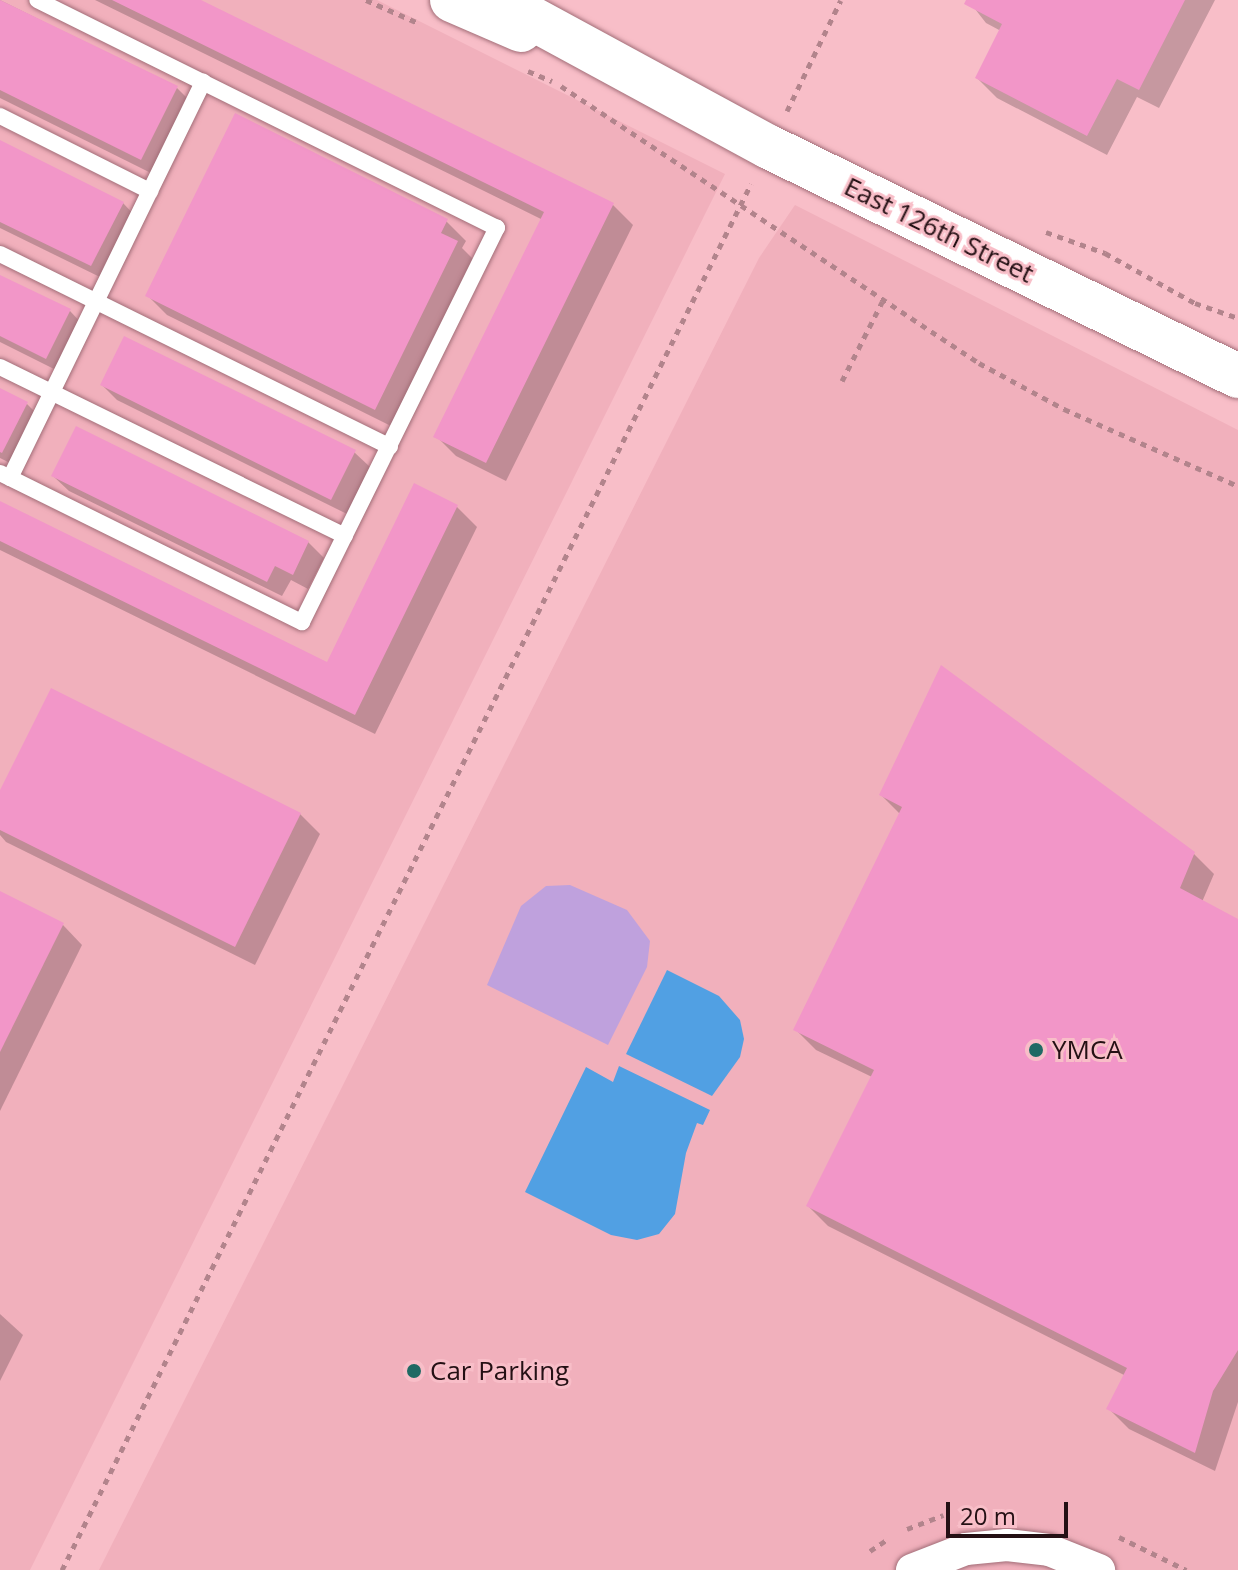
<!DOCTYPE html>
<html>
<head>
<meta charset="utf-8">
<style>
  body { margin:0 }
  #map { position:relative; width:1238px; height:1570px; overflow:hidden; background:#f8bec8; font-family:"Open Sans",sans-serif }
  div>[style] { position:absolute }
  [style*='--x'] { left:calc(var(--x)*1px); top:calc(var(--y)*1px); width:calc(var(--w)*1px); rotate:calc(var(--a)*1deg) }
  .built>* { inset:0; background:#f1b0bc }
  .green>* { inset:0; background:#bfa1dd }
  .water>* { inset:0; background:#51a0e3 }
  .shadow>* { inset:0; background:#0003 }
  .building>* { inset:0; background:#f296c8 }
  .path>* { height:5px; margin-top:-2.5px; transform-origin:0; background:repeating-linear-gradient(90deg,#b2848c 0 6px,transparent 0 12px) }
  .roads { filter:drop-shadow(0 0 2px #a26e78) drop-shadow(0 0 2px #a26e78) }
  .lane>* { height:16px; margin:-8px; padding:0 8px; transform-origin:8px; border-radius:8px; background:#fff }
  .street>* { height:32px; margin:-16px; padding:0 16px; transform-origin:16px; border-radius:16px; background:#fff }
  .secondary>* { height:44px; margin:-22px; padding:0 22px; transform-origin:22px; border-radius:22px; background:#fff }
  .dots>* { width:22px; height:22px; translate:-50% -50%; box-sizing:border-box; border:4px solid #f8bec8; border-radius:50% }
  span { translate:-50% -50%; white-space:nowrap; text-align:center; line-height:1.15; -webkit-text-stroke:6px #f8bec8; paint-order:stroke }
  .street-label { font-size:26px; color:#241014 }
  .poi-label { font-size:26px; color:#241014 }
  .left { translate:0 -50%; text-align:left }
  .scale { position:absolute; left:946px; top:1502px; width:122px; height:36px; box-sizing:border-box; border:4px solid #241014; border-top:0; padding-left:10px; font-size:24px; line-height:28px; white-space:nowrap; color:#241014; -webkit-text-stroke:6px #f8bec8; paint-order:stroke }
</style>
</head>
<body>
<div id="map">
  <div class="built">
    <div style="clip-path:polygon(0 0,377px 0,725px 174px,30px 1570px,0 1570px)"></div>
    <div style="clip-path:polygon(795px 205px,1238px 430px,1238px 1570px,99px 1570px,759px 258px)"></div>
  </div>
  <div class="green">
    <div style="clip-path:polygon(570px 885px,627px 910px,650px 941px,647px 967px,608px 1045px,487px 985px,521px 906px,546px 886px)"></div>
  </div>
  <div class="water">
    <div style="clip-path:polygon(667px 970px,719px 996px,740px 1020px,744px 1039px,740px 1057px,712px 1096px,626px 1054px)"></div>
    <div style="clip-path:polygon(619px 1066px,710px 1110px,703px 1125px,697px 1123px,686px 1153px,675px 1214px,659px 1234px,637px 1240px,611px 1235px,525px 1192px,586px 1067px,613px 1082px)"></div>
  </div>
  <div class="shadow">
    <div style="clip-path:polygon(0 0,177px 88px,197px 108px,161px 178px,0 98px)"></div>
    <div style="clip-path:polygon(95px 0,196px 0,613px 205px,633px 225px,506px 481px,456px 456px,436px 436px,543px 220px)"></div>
    <div style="clip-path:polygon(968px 0,1215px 0,1159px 108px,1137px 97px,1107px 155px,997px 98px,977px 78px,1001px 31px,986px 23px)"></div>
    <div style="clip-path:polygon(0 142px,123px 203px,138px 219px,106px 280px,0 228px)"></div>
    <div style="clip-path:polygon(446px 221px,466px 241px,462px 248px,477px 263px,395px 428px,167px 315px,147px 295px)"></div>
    <div style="clip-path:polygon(0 277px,70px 311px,85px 327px,62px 373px,0 342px)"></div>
    <div style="clip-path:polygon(102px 385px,354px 452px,370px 467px,347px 514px,117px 400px)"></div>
    <div style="clip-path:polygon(0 390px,27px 404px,42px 419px,18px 467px,0 458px)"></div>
    <div style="clip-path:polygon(53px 476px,308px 542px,324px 558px,308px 589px,291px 580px,282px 596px,69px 491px)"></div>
    <div style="clip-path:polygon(415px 486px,457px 507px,477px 527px,375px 734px,0 550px,0 503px,328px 664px)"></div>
    <div style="clip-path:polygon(0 795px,300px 814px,320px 834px,255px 965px,6px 842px,0 835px)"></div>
    <div style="clip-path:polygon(881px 795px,1194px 854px,1214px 874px,1202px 902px,1238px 921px,1238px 1402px,1215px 1471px,1129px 1429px,1109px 1409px,1126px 1376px,828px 1226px,808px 1206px,872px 1077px,816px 1050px,796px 1030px,901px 815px)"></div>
    <div style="clip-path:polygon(0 894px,63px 925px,82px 945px,0 1111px)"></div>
    <div style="clip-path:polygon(0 1314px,23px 1335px,0 1381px)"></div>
  </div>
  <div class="building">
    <div style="clip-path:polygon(0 0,178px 86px,141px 160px,0 90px)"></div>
    <div style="clip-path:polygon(112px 0,201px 0,614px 203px,486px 463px,433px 437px,544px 212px)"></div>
    <div style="clip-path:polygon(966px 0,1185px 0,1139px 90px,1117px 79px,1087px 136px,975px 78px,1002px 24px,964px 4px)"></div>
    <div style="clip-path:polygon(235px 113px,448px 219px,441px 233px,458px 241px,375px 410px,145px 296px)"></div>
    <div style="clip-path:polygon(0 140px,124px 202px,91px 266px,0 222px)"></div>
    <div style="clip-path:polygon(0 275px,71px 309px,46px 359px,0 336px)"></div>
    <div style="clip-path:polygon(124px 336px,356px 450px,331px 500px,100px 385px)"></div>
    <div style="clip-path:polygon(0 388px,28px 402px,2px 453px,0 452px)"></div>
    <div style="clip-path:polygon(76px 426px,309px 541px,293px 575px,275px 566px,267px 582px,51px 476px)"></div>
    <div style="clip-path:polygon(414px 483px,458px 505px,355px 715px,0 541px,0 501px,327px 662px)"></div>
    <div style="clip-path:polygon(941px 665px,1195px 852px,1180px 888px,1238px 919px,1238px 1350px,1213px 1391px,1195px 1453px,1106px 1409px,1127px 1368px,806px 1206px,874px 1070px,793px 1030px,902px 807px,879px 795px)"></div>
    <div style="clip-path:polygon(51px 688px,301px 813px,235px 947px,0 830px,0 790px)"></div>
    <div style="clip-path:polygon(0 891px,64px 923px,0 1052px)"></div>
  </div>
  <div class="path">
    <div style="--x:366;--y:0;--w:55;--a:23.7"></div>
    <div style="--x:528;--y:71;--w:26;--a:23"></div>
    <div style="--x:561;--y:86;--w:501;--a:33.53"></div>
    <div style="--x:979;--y:363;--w:97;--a:28.4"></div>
    <div style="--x:1064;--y:409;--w:190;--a:23.9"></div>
    <div style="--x:787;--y:111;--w:123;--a:-64.1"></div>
    <div style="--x:1046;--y:232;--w:63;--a:19.6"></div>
    <div style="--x:1105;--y:253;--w:103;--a:29.1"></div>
    <div style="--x:1195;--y:303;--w:46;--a:19.2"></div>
    <div style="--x:842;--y:381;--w:89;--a:-63.1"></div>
    <div style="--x:907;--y:1529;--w:39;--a:-21"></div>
    <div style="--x:1119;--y:1537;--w:75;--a:26.2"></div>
    <div style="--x:870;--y:1551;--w:22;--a:-34"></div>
    <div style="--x:62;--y:1570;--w:1548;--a:-63.57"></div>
  </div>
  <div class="roads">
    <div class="lane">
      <div style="--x:0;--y:116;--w:168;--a:26.6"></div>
      <div style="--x:0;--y:254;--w:435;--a:26.3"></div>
      <div style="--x:0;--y:367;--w:384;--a:26.1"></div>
      <div style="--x:0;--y:473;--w:337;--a:26.3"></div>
      <div style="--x:302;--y:622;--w:440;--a:-63.7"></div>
      <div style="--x:497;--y:228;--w:513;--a:-153.63"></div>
      <div style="--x:10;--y:478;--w:441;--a:-64"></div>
    </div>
    <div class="street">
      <div style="--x:912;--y:1570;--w:58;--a:-21.3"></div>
      <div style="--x:966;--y:1549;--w:41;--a:-5.6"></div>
      <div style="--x:1007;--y:1545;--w:42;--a:6.8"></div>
      <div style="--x:1049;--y:1550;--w:54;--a:21.8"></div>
    </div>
    <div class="secondary">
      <div style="--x:452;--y:0;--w:75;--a:23.5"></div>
      <div style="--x:498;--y:0;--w:308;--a:28.5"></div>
      <div style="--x:769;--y:147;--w:522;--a:26.03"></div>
    </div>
  </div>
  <div class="dots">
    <div style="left:1036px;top:1050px;background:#206a64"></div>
    <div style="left:414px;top:1371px;background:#206a64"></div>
  </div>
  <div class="street-label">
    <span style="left:939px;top:230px;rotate:26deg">East 126th Street</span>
  </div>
  <div class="poi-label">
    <span class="left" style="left:1052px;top:1050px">YMCA</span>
    <span class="left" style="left:430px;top:1371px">Car Parking</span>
  </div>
  <div class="scale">20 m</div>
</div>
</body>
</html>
